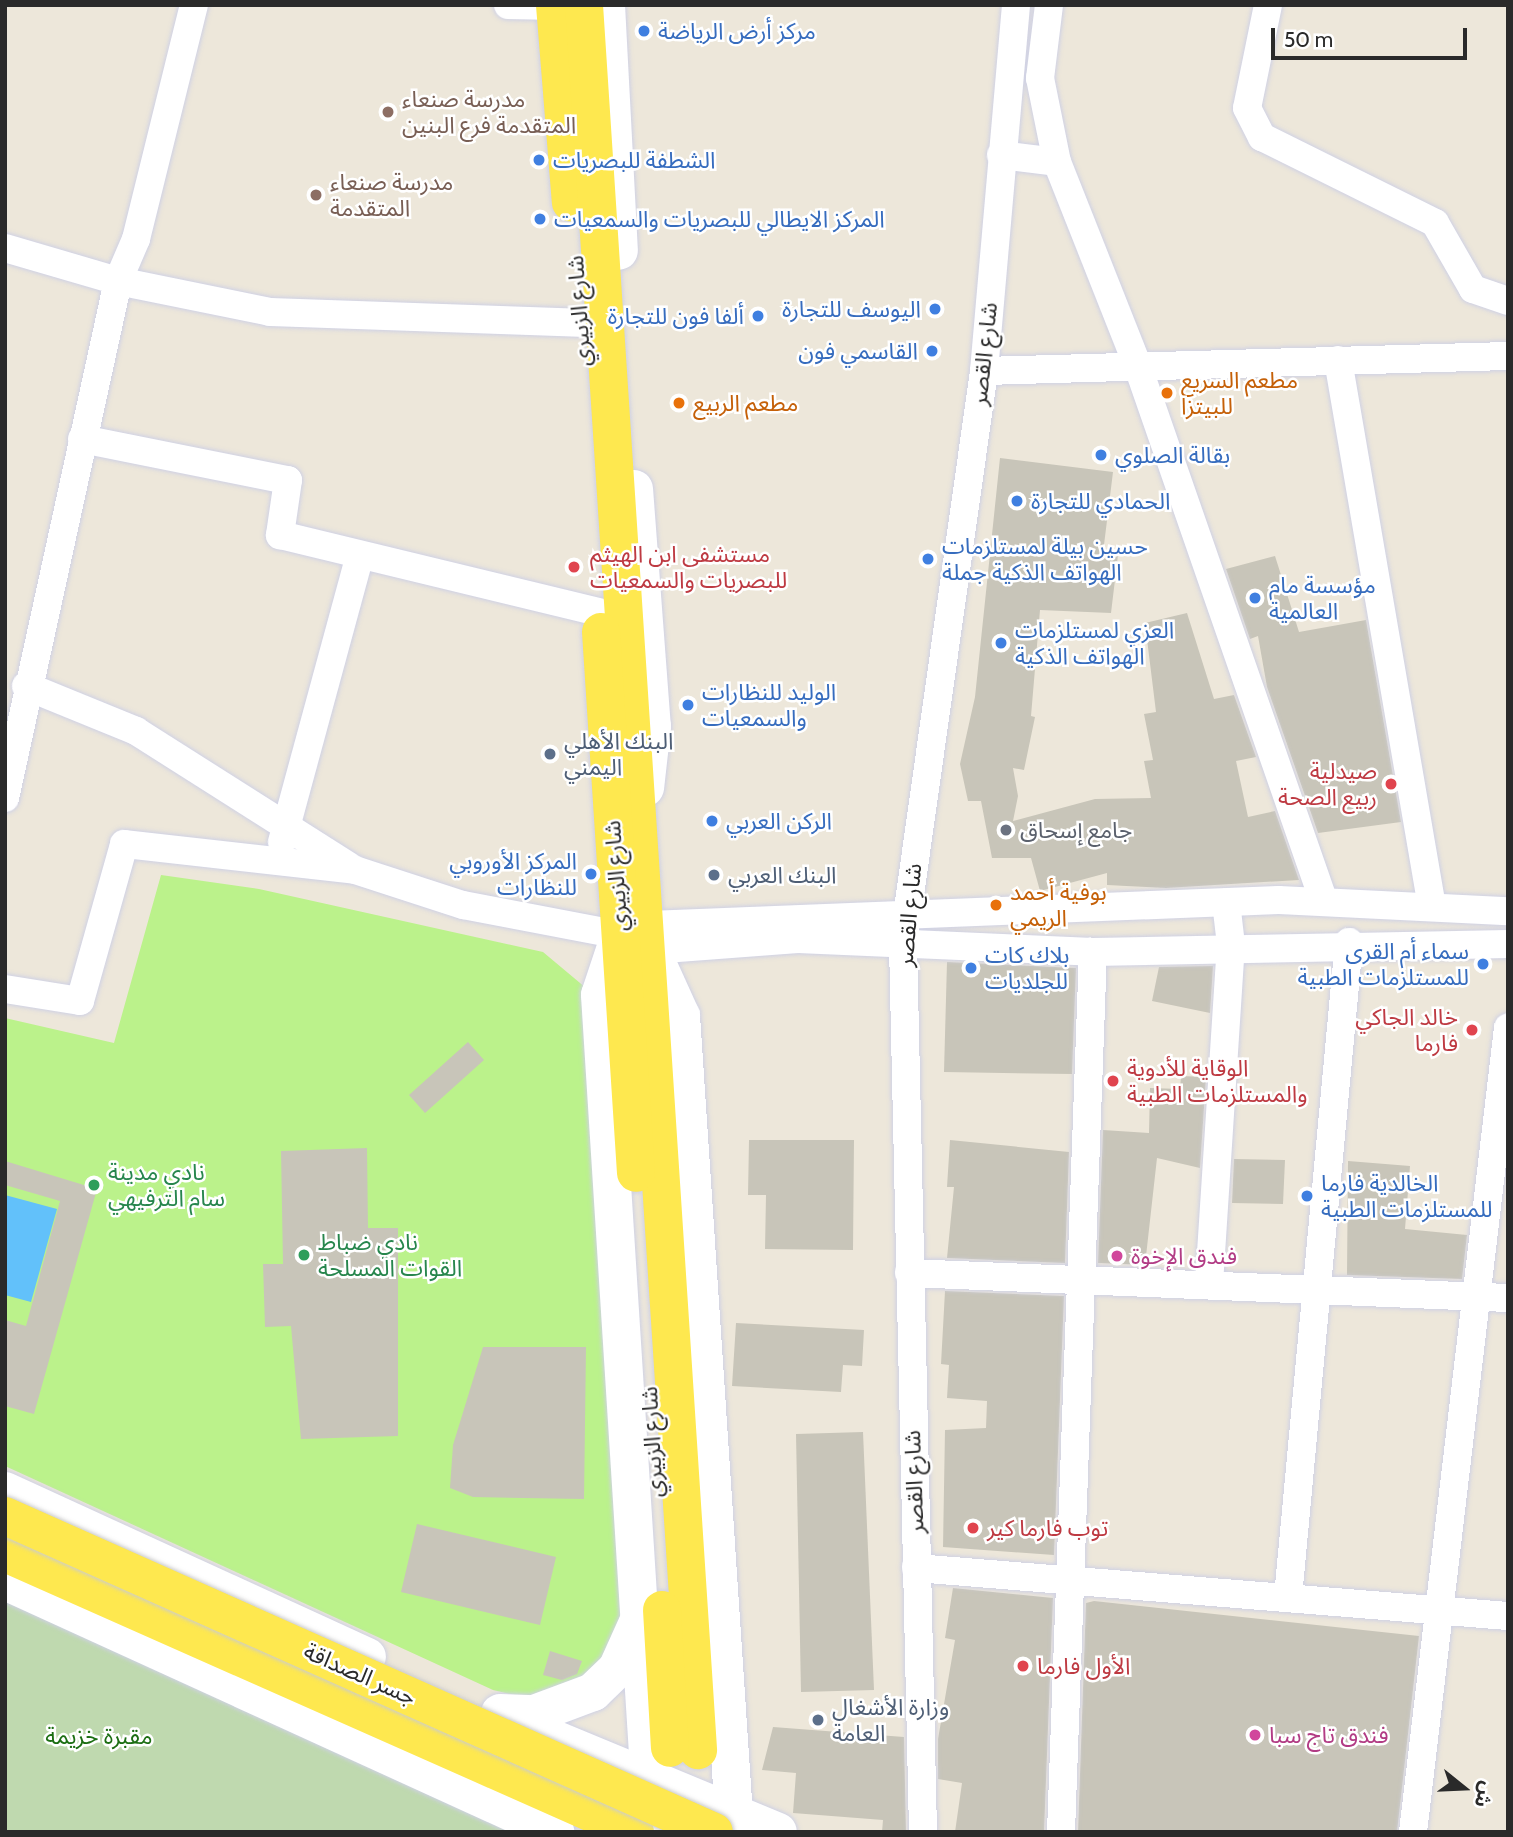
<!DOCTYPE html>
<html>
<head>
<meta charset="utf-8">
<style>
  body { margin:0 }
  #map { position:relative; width:1513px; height:1837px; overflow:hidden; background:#ede7da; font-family:Cabin,"Noto Sans Arabic",sans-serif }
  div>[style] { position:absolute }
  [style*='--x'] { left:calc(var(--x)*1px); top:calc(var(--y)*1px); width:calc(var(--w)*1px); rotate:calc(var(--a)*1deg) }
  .cemetery>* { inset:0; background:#bfd9af }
  .pitch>* { inset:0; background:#bbf28b }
  .water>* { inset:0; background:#62c1fa }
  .building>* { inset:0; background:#c8c5b9 }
  .roads { filter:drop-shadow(0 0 2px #cfd1e4) drop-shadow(0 0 2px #cfd1e4) }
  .street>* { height:28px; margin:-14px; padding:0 14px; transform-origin:14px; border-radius:14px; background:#fff }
  .secondary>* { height:38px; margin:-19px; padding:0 19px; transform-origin:19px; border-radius:19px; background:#fff }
  .primary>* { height:38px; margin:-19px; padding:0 19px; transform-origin:19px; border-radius:19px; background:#fee84f }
  .bridges { filter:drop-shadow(0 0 2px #ccc) drop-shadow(0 0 2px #ccc) }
  .primary-bridge>* { height:38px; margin:-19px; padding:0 19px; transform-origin:19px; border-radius:19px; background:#fee84f }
  .dots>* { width:19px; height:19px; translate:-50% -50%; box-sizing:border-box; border:4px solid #fff; border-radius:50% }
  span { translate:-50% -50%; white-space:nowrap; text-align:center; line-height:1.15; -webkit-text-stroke:5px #fff; paint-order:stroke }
  .shop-label { font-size:23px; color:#366cbe }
  .left { translate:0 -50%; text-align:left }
  .right { translate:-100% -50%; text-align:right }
  .education-label { font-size:23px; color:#785e54 }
  .street-label { font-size:23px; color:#2a2a2a }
  .food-label { font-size:23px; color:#c56008 }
  .health-label { font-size:23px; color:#be3a42 }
  .service-label { font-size:23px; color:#4e5e75 }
  .worship-label { font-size:23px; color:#5b616d }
  .leisure-label { font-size:23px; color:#27864d }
  .hotel-label { font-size:23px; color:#b23c85 }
  .park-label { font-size:23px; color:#1c6e13 }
  .frame { position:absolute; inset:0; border:7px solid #2a2a2a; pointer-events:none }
  .north { position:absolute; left:1429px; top:1753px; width:70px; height:70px; -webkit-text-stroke:5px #fff; paint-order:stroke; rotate:108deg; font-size:19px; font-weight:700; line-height:28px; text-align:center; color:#2a2a2a }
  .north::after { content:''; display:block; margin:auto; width:24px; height:32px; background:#2a2a2a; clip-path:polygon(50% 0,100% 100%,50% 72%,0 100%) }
  .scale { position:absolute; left:1271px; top:28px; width:196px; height:32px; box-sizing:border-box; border:4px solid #2a2a2a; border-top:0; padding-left:9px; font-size:21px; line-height:24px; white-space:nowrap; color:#2a2a2a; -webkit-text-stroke:5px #fff; paint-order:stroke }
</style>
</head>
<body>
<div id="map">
  <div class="cemetery">
    <div style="clip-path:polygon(5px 1594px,523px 1832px,5px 1832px)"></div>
  </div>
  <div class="pitch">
    <div style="clip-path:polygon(161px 875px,259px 889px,543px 952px,586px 988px,624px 1640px,604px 1673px,541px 1701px,493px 1690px,5px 1466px,5px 1018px,114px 1043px)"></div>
  </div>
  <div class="water">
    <div style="clip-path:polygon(5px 1195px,57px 1209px,31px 1302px,5px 1295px)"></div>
  </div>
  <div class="building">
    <div style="clip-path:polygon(1000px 458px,1113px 472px,1103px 553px,1118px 555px,1111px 613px,1040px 610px,1031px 716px,1035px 717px,1024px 770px,1013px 768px,1018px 796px,1013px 821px,1095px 799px,1151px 798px,1144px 761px,1153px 760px,1144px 714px,1156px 712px,1145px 623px,1187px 613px,1214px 699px,1234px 695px,1256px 757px,1236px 761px,1248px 817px,1275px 811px,1299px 880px,1166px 888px,1107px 885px,1107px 873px,1040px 891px,1031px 858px,992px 858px,981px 801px,968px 801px,960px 764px,975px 697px)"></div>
    <div style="clip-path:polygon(1275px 556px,1299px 632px,1366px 620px,1401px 822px,1318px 833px,1267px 687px,1258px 636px,1250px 639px,1226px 569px)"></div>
    <div style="clip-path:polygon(947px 962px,1076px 968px,1072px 1074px,944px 1072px)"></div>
    <div style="clip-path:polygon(1213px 966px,1210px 1013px,1152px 1001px,1159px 967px)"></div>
    <div style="clip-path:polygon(468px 1042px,484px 1060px,425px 1113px,409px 1095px)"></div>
    <div style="clip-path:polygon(1181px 1076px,1206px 1077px,1200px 1168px,1157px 1158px,1145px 1265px,1098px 1263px,1103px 1130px,1149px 1133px,1150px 1088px,1180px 1089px)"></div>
    <div style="clip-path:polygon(749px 1140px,854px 1140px,853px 1250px,765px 1249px,766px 1195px,748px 1195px)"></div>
    <div style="clip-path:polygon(950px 1140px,1069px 1152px,1065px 1263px,947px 1258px,954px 1187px,947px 1187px)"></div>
    <div style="clip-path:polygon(367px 1148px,368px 1228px,398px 1228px,398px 1436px,301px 1439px,291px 1326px,265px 1327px,263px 1264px,283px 1264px,281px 1151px)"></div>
    <div style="clip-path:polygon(1234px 1159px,1285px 1160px,1283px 1204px,1232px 1203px)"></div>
    <div style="clip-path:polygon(5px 1161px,97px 1189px,34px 1414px,5px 1406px,5px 1320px,26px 1326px,60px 1201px,5px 1185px)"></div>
    <div style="clip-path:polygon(1348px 1161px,1410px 1166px,1405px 1229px,1467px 1235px,1462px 1279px,1347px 1275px)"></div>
    <div style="clip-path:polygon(945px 1291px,1064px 1296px,1054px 1555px,943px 1547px,945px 1430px,986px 1428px,987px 1401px,947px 1398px,949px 1365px,941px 1364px)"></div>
    <div style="clip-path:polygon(736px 1323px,864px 1330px,862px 1366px,843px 1365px,841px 1392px,732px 1386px)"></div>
    <div style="clip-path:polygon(483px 1347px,586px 1347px,584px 1499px,473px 1497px,450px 1488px,453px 1445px)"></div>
    <div style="clip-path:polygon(863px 1432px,874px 1690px,801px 1692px,796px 1434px)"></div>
    <div style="clip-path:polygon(417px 1524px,556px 1557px,540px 1625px,401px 1592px)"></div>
    <div style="clip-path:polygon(953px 1588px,1053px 1598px,1044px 1832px,955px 1832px,962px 1783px,938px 1779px,938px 1739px,955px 1640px,945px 1638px)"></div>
    <div style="clip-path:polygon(1094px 1601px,1419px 1636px,1397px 1832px,1078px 1832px,1086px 1603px)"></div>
    <div style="clip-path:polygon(550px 1651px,582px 1661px,577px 1674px,562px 1680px,543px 1675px)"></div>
    <div style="clip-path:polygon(773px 1727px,904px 1737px,906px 1832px,882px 1832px,883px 1820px,793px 1813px,796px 1773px,762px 1770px)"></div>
  </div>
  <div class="roads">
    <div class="street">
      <div style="--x:508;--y:5;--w:47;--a:1.2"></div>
      <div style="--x:1049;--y:5;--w:74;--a:97"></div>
      <div style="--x:1040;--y:78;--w:86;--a:78.6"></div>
      <div style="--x:1057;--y:162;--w:217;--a:68.4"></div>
      <div style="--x:1137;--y:364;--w:566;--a:70.83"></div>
      <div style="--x:1268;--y:5;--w:105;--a:101.5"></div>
      <div style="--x:1247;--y:108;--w:33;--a:63"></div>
      <div style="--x:1262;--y:137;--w:193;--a:26.4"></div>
      <div style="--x:1435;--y:223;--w:76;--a:60.1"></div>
      <div style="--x:1473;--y:289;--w:37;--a:19"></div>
      <div style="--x:1001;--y:155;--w:56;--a:7.1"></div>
      <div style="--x:5;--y:248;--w:118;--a:16.3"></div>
      <div style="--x:118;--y:281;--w:155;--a:11.5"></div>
      <div style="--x:270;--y:312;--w:310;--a:2"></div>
      <div style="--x:1338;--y:360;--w:555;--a:80.25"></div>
      <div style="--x:984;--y:371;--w:524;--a:-1.64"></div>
      <div style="--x:82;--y:439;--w:210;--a:11.3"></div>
      <div style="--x:288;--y:480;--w:56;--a:98.3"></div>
      <div style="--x:280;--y:535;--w:328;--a:13.6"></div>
      <div style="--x:26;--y:686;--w:119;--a:22.2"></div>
      <div style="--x:136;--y:731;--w:252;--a:32.4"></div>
      <div style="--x:5;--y:798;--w:529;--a:-77.67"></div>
      <div style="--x:118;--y:281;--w:46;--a:-66.8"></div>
      <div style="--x:136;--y:239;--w:241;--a:-76.1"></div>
      <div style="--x:282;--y:842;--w:297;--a:-74.8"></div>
      <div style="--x:649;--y:925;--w:630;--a:-2.27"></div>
      <div style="--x:1279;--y:900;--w:229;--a:2.8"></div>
      <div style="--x:651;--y:950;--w:147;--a:-4.3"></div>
      <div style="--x:798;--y:939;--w:295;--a:2.5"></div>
      <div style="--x:1093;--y:952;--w:415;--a:-1.1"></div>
      <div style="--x:5;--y:989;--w:76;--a:9.1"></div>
      <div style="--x:80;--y:1001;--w:163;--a:-74.3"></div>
      <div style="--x:124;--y:844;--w:232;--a:6.4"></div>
      <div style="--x:355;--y:870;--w:114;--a:18"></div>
      <div style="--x:463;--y:905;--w:160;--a:10.8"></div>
      <div style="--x:909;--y:1273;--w:600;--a:2.39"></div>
      <div style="--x:1209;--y:1284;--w:340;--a:-86.3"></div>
      <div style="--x:1231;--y:945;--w:43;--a:-96.6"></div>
      <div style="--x:916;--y:1568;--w:594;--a:4.64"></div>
      <div style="--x:1288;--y:1597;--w:658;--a:-84.68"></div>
      <div style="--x:923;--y:1832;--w:888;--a:-91.29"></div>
      <div style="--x:903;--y:944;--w:579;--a:-81.95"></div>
      <div style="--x:984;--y:371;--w:367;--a:-85"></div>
      <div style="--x:1061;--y:1832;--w:881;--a:-87.92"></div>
      <div style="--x:1413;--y:1832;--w:810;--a:-83.26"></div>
    </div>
    <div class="secondary">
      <div style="--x:606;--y:5;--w:246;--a:87"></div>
      <div style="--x:634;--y:489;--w:238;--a:85.7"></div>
      <div style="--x:652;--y:726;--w:62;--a:96.4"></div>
      <div style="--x:620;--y:935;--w:63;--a:108.4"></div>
      <div style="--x:600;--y:995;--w:839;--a:86.38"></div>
      <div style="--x:651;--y:950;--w:72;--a:65.6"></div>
      <div style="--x:681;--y:1016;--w:818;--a:86.21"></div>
      <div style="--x:5;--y:1491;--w:398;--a:24.6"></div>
      <div style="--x:5;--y:1581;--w:605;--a:24.53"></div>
      <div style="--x:500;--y:1713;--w:34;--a:2"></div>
      <div style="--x:534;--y:1714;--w:63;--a:-20.4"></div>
      <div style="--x:593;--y:1692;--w:33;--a:-44"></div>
      <div style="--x:617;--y:1669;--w:54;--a:-65.8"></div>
      <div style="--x:508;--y:1720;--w:292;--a:22.5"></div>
    </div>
    <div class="primary">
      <div style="--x:555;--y:5;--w:198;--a:85.4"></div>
      <div style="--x:584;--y:5;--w:1749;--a:86.26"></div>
      <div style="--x:601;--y:632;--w:542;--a:86.3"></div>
      <div style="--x:5;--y:1553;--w:689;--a:23.89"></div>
      <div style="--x:662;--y:1610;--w:138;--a:86.7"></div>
    </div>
  </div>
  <div class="bridges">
    <div class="primary-bridge">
      <div style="--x:5;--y:1516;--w:776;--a:24.02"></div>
    </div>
  </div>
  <div class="dots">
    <div style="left:644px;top:31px;background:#3f7fe0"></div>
    <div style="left:388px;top:112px;background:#8d6e63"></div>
    <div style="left:539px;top:160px;background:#3f7fe0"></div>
    <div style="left:316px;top:195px;background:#8d6e63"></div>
    <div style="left:540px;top:219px;background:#3f7fe0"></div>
    <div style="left:935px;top:309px;background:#3f7fe0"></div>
    <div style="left:758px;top:316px;background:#3f7fe0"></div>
    <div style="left:932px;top:351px;background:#3f7fe0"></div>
    <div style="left:1167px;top:393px;background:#e8710a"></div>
    <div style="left:679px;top:403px;background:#e8710a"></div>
    <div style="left:1101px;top:455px;background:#3f7fe0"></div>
    <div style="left:1017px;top:501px;background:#3f7fe0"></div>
    <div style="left:928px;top:559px;background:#3f7fe0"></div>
    <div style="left:574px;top:567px;background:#e0444e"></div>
    <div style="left:1255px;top:598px;background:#3f7fe0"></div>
    <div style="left:1001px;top:643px;background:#3f7fe0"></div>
    <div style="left:688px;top:705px;background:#3f7fe0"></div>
    <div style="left:550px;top:754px;background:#5c6f8a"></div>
    <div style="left:1391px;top:784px;background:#e0444e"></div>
    <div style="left:712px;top:821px;background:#3f7fe0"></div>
    <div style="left:1006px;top:830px;background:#6b7280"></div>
    <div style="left:591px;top:874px;background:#3f7fe0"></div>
    <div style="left:714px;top:875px;background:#5c6f8a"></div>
    <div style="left:996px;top:905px;background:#e8710a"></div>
    <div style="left:1483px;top:964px;background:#3f7fe0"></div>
    <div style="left:971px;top:968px;background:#3f7fe0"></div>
    <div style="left:1472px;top:1030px;background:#e0444e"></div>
    <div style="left:1113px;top:1081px;background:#e0444e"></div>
    <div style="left:94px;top:1185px;background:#2e9e5b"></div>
    <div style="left:1307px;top:1196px;background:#3f7fe0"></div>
    <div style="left:304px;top:1255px;background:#2e9e5b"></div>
    <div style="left:1117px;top:1256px;background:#d1479c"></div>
    <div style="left:973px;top:1528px;background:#e0444e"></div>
    <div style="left:1023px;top:1666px;background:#e0444e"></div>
    <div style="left:818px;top:1720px;background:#5c6f8a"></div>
    <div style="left:1255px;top:1735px;background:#d1479c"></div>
  </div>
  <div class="shop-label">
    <span class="left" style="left:658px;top:31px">مركز أرض الرياضة</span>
    <span class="left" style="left:553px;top:160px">الشطفة للبصريات</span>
    <span class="left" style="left:554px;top:219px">المركز الايطالي للبصريات والسمعيات</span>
    <span class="right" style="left:921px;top:309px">اليوسف للتجارة</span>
    <span class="right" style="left:744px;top:316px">ألفا فون للتجارة</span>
    <span class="right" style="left:918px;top:351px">القاسمي فون</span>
    <span class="left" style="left:1115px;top:455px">بقالة الصلوي</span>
    <span class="left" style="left:1031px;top:501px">الحمادي للتجارة</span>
    <span class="left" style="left:942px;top:559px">حسين بيلة لمستلزمات<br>الهواتف الذكية جملة</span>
    <span class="left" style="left:1269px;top:598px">مؤسسة مام<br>العالمية</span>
    <span class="left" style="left:1015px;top:643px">العزي لمستلزمات<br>الهواتف الذكية</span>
    <span class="left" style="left:702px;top:705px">الوليد للنظارات<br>والسمعيات</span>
    <span class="left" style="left:726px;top:821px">الركن العربي</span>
    <span class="right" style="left:577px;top:874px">المركز الأوروبي<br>للنظارات</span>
    <span class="right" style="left:1469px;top:964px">سماء أم القرى<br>للمستلزمات الطبية</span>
    <span class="left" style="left:985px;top:968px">بلاك كات<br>للجلديات</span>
    <span class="left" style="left:1321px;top:1196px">الخالدية فارما<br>للمستلزمات الطبية</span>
  </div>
  <div class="education-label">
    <span class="left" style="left:402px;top:112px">مدرسة صنعاء<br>المتقدمة فرع البنين</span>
    <span class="left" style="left:330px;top:195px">مدرسة صنعاء<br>المتقدمة</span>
  </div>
  <div class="street-label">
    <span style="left:579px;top:311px;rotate:-94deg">شارع الزبيري</span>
    <span style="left:984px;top:354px;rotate:-84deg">شارع القصر</span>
    <span style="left:616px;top:876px;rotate:-94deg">شارع الزبيري</span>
    <span style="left:909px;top:915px;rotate:-85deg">شارع القصر</span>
    <span style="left:652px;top:1442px;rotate:-93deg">شارع الزبيري</span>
    <span style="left:914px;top:1482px;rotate:-92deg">شارع القصر</span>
    <span style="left:360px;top:1674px;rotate:24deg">جسر الصداقة</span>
  </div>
  <div class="food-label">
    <span class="left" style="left:1181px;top:393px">مطعم السريع<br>للبيتزا</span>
    <span class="left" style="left:693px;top:403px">مطعم الربيع</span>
    <span class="left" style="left:1010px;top:905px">بوفية أحمد<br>الريمي</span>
  </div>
  <div class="health-label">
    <span class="left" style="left:590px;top:567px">مستشفى ابن الهيثم<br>للبصريات والسمعيات</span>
    <span class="right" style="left:1377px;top:784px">صيدلية<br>ربيع الصحة</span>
    <span class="right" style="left:1458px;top:1030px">خالد الجاكي<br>فارما</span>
    <span class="left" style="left:1127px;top:1081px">الوقاية للأدوية<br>والمستلزمات الطبية</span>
    <span class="left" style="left:987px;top:1528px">توب فارما كير</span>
    <span class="left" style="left:1037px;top:1666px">الأول فارما</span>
  </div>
  <div class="service-label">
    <span class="left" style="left:564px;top:754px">البنك الأهلي<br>اليمني</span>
    <span class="left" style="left:728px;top:875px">البنك العربي</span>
    <span class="left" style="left:832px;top:1720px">وزارة الأشغال<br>العامة</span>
  </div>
  <div class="worship-label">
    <span class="left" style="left:1020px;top:830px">جامع إسحاق</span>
  </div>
  <div class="leisure-label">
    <span class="left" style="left:108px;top:1185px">نادي مدينة<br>سام الترفيهي</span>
    <span class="left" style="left:318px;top:1255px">نادي ضباط<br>القوات المسلحة</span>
  </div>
  <div class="hotel-label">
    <span class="left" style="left:1131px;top:1256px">فندق الإخوة</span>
    <span class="left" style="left:1269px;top:1735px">فندق تاج سبا</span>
  </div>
  <div class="park-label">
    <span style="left:99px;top:1736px">مقبرة خزيمة</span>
  </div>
  <div class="frame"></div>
  <div class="north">ش</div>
  <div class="scale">50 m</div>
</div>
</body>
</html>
